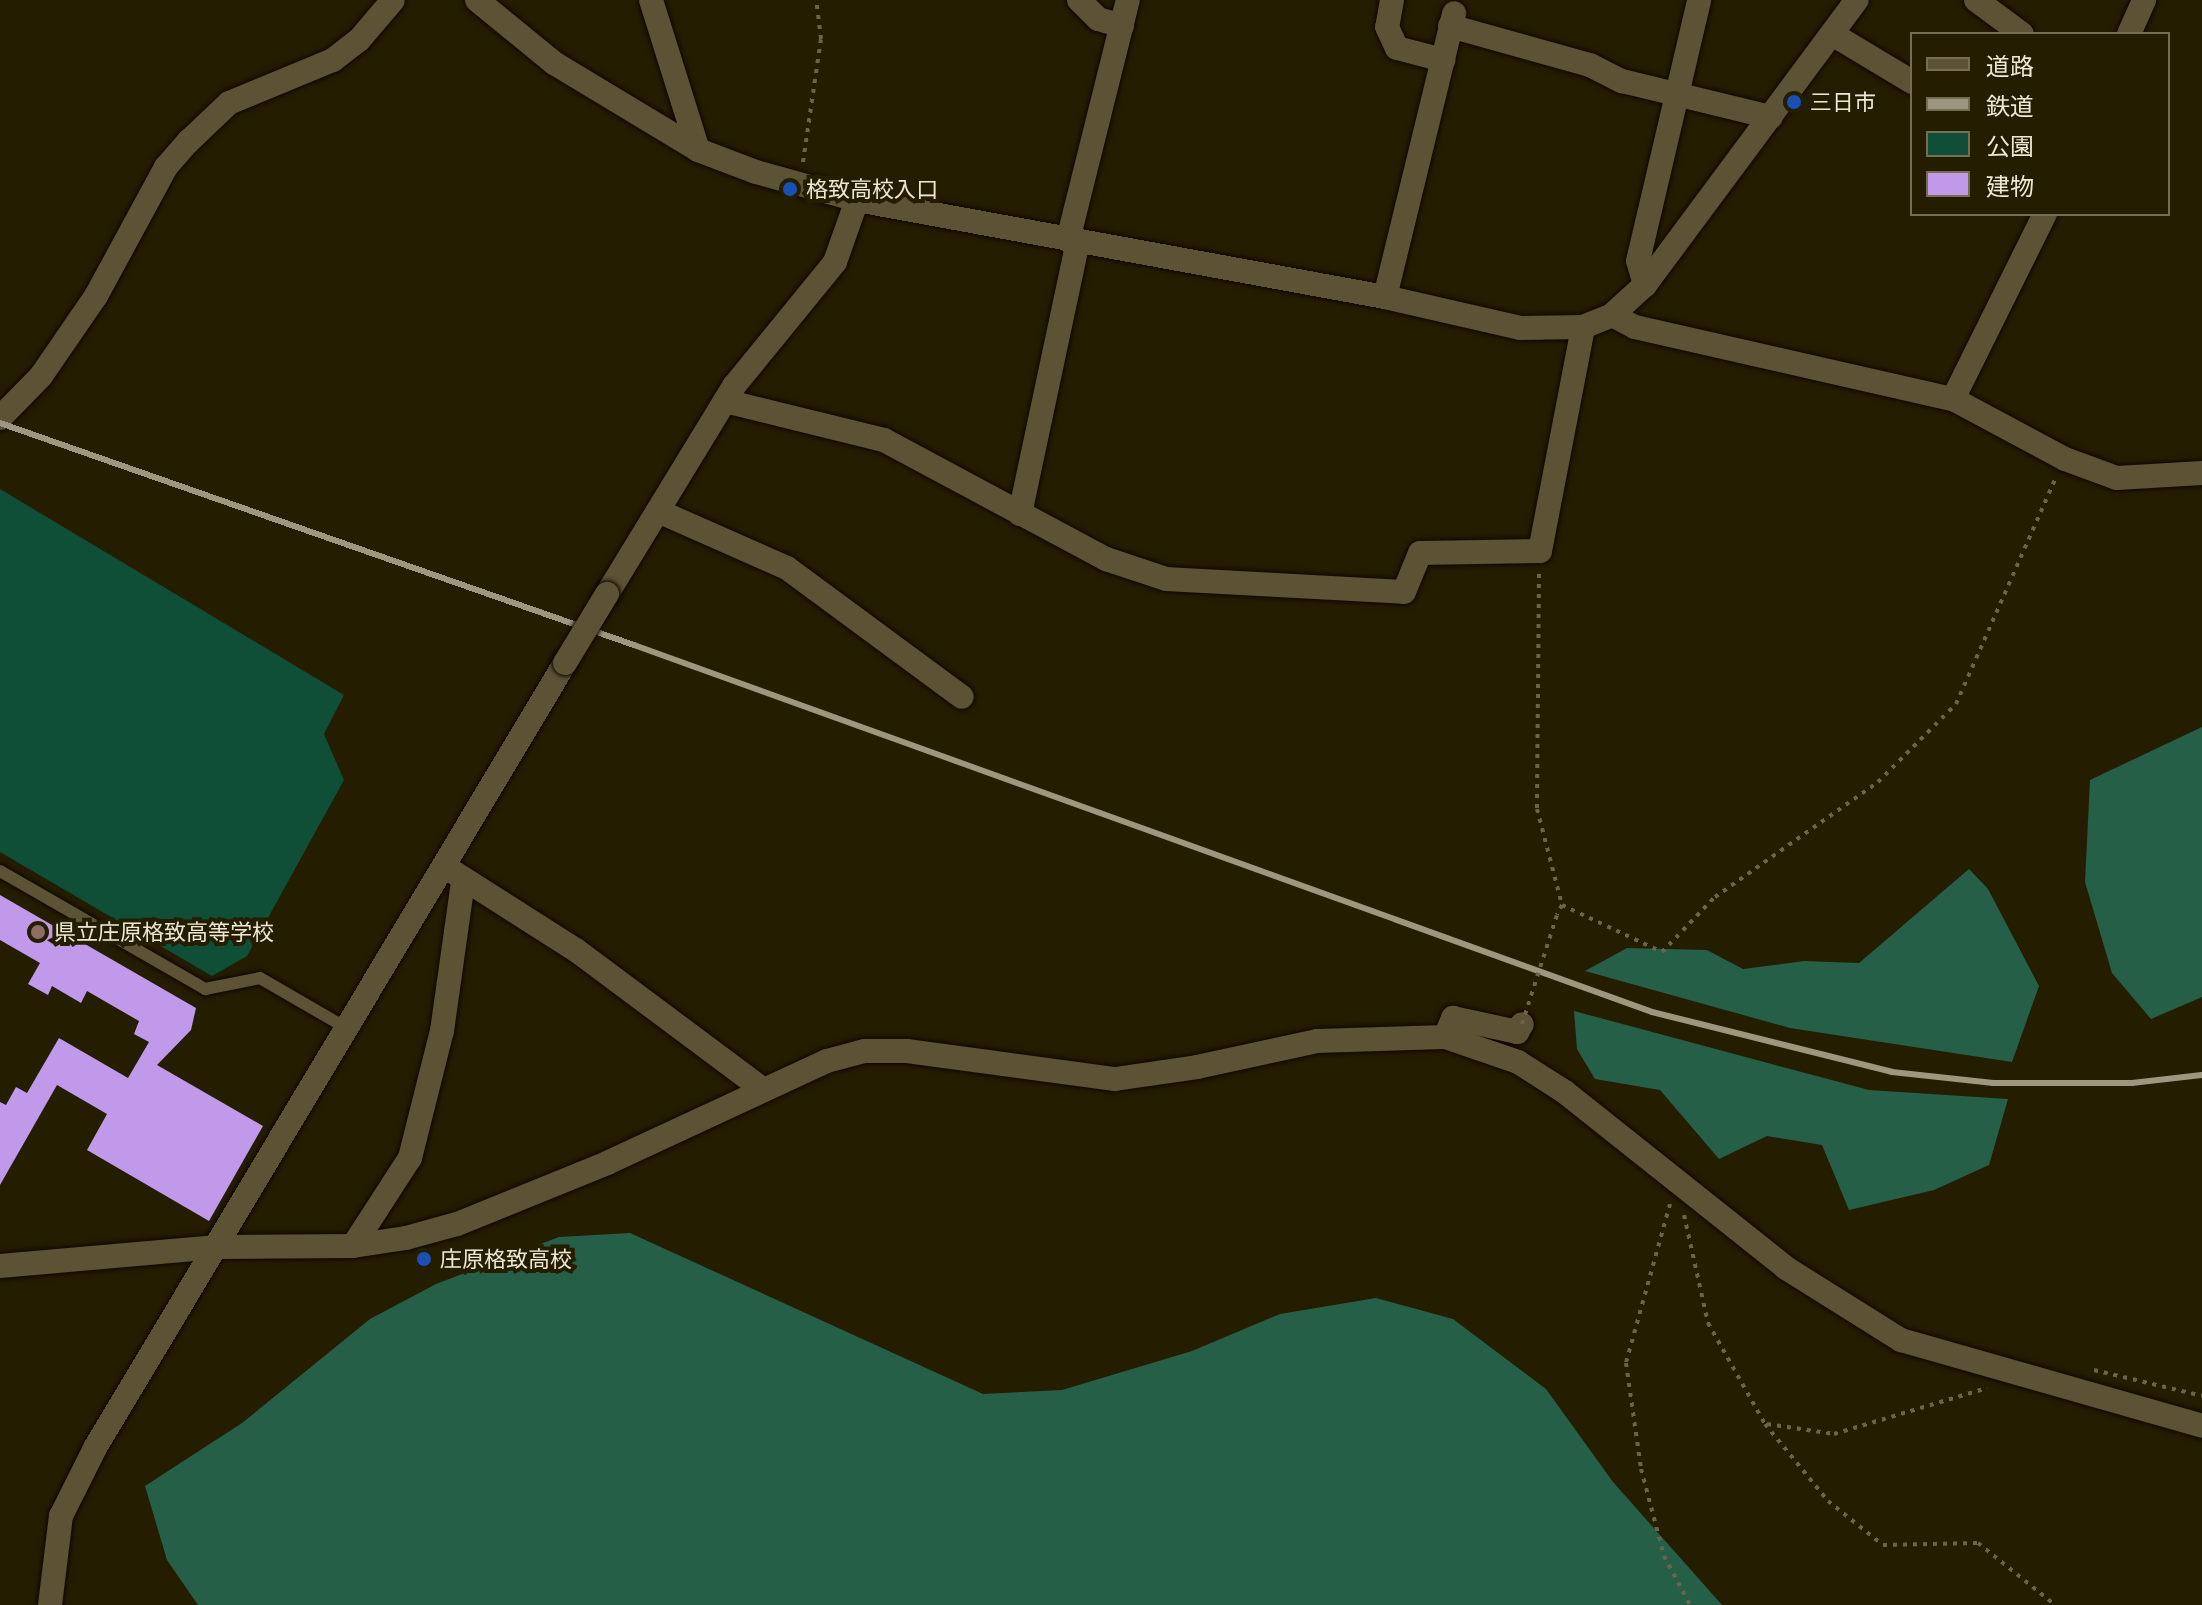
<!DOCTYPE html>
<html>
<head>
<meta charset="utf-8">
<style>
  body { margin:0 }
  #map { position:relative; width:2202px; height:1605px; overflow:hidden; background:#251d00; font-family:"Golos Text","Noto Sans JP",sans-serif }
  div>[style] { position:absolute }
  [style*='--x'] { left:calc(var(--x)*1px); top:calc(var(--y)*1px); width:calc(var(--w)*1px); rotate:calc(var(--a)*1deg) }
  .green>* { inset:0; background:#0f4e37 }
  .forest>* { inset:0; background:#265f47 }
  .building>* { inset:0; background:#c199ea }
  .path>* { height:4px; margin-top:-2px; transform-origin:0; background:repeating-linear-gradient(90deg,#6a644a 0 4px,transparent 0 10px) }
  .roads { filter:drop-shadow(0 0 2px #0e0700) drop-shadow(0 0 2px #0e0700) }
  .lane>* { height:12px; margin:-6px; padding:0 6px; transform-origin:6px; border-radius:6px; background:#5b5333 }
  .street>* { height:24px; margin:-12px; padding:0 12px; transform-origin:12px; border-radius:12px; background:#5b5333 }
  .secondary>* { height:24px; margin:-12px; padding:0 12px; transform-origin:12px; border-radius:12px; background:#5b5333 }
  .rail>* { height:6px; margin:-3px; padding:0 3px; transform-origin:3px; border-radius:3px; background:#9d9780 }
  .path-bridge>* { height:4px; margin-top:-2px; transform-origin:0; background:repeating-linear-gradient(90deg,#6a644a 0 4px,transparent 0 10px) }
  .bridges { filter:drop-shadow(0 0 2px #0e0700) drop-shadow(0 0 2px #0e0700) }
  .street-bridge>* { height:24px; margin:-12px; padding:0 12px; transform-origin:12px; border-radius:12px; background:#5b5333 }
  .dots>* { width:22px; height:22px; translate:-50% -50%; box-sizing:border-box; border:4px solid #251d00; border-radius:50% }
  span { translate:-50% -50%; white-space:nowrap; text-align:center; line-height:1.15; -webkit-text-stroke:8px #251d00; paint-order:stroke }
  .poi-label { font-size:22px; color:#ece8d5 }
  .left { translate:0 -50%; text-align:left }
  .legend { position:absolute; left:1910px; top:32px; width:260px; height:184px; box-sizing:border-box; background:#251d00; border:2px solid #756e55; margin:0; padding:10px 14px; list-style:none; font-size:24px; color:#ece8d5 }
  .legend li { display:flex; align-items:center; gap:16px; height:40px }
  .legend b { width:40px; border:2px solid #756e55 }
</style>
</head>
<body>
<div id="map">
  <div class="green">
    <div style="clip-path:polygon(0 489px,344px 695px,324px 734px,344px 780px,247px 956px,212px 976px,0 852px)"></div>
  </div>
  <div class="forest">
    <div style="clip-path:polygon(2202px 727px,2202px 997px,2151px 1019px,2112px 973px,2085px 882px,2090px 780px)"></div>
    <div style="clip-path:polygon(1969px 869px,1988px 889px,2039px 986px,2012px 1062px,1790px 1028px,1585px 971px,1627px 948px,1707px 950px,1743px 969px,1804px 961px,1859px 963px)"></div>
    <div style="clip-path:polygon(1574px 1011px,1869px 1090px,2008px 1099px,1989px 1165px,1934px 1190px,1849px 1210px,1822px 1145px,1767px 1136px,1719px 1159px,1660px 1090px,1595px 1079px,1577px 1049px)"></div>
    <div style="clip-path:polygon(630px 1233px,983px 1394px,1062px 1390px,1192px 1351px,1280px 1314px,1376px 1298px,1453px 1319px,1546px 1389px,1613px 1482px,1722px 1605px,198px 1605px,167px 1560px,145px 1486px,242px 1423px,370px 1319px,436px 1284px,559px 1237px)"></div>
  </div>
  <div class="building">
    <div style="clip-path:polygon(0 895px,196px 1008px,191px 1030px,157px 1065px,263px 1126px,209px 1221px,87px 1150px,107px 1114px,57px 1085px,0 1185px,0 1102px,6px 1105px,16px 1087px,27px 1093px,59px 1038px,128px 1078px,149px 1042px,134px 1034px,139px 1021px,87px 991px,81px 1003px,52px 986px,48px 995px,28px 984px,40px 963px,0 940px)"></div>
  </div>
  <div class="path">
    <div style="--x:803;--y:162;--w:124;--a:-81.7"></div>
    <div style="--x:821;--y:39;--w:39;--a:-97"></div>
    <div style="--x:1539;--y:574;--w:235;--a:90.5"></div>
    <div style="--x:1537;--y:809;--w:99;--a:75.4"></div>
    <div style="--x:1562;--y:905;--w:11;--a:117"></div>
    <div style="--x:1562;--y:905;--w:110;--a:25.2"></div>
    <div style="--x:1662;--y:952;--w:76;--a:-46.1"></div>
    <div style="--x:1715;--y:897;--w:199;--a:-35.2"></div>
    <div style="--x:1878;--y:782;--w:110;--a:-45"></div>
    <div style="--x:1956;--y:704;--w:245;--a:-66.2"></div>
    <div style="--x:1670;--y:1204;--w:165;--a:105.5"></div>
    <div style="--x:1626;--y:1363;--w:107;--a:81.9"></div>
    <div style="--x:1641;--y:1469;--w:90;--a:75.2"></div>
    <div style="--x:1664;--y:1556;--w:55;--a:62"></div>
    <div style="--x:1684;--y:1215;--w:111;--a:77.5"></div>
    <div style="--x:1708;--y:1323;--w:116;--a:60.6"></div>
    <div style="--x:1765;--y:1424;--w:99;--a:50.7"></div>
    <div style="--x:1828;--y:1501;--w:70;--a:38.7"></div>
    <div style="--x:1883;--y:1545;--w:95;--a:-1.2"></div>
    <div style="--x:1978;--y:1543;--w:99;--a:38.8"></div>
    <div style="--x:2094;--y:1370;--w:111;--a:13.5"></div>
    <div style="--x:1767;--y:1424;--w:68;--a:8.5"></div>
    <div style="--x:1834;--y:1434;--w:160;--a:-16.7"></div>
  </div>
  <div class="roads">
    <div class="lane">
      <div style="--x:0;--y:871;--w:237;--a:29.9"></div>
      <div style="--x:205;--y:989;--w:56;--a:-11.3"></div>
      <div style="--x:260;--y:978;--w:102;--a:30.1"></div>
    </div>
    <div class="street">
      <div style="--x:651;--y:0;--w:157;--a:72.6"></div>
      <div style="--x:1079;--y:0;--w:27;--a:45"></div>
      <div style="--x:1098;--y:19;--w:25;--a:16"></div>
      <div style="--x:1392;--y:0;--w:27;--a:100"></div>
      <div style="--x:1387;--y:27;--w:23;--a:65"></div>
      <div style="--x:1397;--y:48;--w:48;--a:14.6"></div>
      <div style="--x:1976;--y:0;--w:57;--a:36.5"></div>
      <div style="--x:1450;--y:26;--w:145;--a:15.6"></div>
      <div style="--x:1590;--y:65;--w:36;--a:27"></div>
      <div style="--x:1622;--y:81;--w:153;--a:13.6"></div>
      <div style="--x:1832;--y:34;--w:93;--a:31"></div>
      <div style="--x:2129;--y:34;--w:37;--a:-66"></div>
      <div style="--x:1068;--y:240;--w:247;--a:-76"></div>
      <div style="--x:1645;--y:285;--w:25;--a:-106"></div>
      <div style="--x:1638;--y:261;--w:268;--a:-76.8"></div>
      <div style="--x:1385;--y:297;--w:292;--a:-76.3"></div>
      <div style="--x:1612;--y:315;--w:26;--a:28"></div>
      <div style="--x:1635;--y:327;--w:326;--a:12.8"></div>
      <div style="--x:1953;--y:399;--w:127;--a:28.2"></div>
      <div style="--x:2065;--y:459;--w:55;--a:20.1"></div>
      <div style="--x:2117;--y:478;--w:85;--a:-3.4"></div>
      <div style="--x:1953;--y:399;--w:207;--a:-63.6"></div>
      <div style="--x:725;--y:401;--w:164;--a:13.8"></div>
      <div style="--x:884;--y:440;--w:252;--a:28.2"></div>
      <div style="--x:1106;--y:559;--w:63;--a:18.4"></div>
      <div style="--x:1166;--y:579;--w:238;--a:3.1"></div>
      <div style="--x:1404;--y:592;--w:42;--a:-67.7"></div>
      <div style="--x:1420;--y:553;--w:120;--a:-1"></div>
      <div style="--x:1540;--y:551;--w:228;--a:-79.1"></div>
      <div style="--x:0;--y:418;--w:59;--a:-45.7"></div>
      <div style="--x:41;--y:376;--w:97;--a:-55.5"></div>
      <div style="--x:96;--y:296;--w:147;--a:-61.5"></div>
      <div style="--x:166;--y:167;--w:35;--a:-49"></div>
      <div style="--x:189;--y:141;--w:55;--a:-43.5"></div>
      <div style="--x:229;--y:103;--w:113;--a:-22.5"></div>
      <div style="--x:333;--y:60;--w:33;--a:-38"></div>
      <div style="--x:359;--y:40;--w:52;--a:-49.6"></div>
      <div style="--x:658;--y:511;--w:141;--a:23.8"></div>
      <div style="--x:787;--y:568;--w:217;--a:36.4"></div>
      <div style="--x:1020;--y:514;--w:278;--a:-78"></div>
      <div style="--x:607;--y:594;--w:244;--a:-58.6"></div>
      <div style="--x:734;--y:386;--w:160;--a:-50.8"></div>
      <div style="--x:835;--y:262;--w:66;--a:-70.5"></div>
      <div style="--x:444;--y:866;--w:156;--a:32.5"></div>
      <div style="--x:576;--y:950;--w:234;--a:36.7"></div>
      <div style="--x:1445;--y:1037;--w:21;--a:-67"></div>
      <div style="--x:1453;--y:1018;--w:66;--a:12.3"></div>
      <div style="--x:1517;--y:1032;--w:9;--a:-58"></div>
      <div style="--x:353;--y:1246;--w:105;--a:-57.1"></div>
      <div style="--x:410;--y:1158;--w:131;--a:-75.9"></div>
      <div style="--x:442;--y:1031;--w:151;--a:-82"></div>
      <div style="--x:50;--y:1605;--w:90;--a:-83"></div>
      <div style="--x:61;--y:1516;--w:76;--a:-63.4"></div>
      <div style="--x:95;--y:1448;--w:915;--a:-59.09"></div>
    </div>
    <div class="secondary">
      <div style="--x:477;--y:0;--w:99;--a:39.3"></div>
      <div style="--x:554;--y:63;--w:168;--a:31.1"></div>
      <div style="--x:698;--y:150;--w:62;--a:20.8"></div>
      <div style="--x:756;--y:172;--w:105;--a:15.5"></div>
      <div style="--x:857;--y:200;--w:537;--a:10.41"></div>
      <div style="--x:1385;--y:297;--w:139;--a:12.9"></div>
      <div style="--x:1520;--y:328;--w:63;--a:-0.9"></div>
      <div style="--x:1583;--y:327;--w:31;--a:-22"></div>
      <div style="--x:1612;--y:315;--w:45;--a:-42.3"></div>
      <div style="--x:1645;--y:285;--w:355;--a:-53.4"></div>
      <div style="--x:0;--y:1266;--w:218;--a:-5"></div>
      <div style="--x:217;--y:1247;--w:136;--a:-0.4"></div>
      <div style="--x:353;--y:1246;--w:54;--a:-8.6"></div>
      <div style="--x:406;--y:1238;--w:53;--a:-15.4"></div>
      <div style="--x:457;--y:1224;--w:162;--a:-22.1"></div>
      <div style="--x:607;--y:1163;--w:242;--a:-24.9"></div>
      <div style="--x:827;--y:1061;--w:39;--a:-15"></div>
      <div style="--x:865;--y:1051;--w:42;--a:0"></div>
      <div style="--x:907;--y:1051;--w:210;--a:7.7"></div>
      <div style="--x:1115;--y:1079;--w:83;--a:-8.3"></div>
      <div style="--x:1197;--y:1067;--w:123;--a:-12.2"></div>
      <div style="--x:1317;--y:1041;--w:128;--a:-1.8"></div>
      <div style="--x:1445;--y:1037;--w:77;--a:18.9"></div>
      <div style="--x:1518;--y:1062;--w:56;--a:32.6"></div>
      <div style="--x:1565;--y:1092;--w:283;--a:38.5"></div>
      <div style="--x:1786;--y:1268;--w:136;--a:32.1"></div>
      <div style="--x:1901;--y:1340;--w:313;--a:15.9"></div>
    </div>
  </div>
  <div class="rail">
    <div style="--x:0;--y:423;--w:672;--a:19.3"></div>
    <div style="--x:634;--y:645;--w:1082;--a:19.82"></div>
    <div style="--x:1652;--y:1012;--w:247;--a:14"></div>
    <div style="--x:1892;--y:1072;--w:102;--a:6.2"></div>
    <div style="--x:1993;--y:1083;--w:139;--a:0"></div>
    <div style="--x:2132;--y:1083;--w:70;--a:-6.5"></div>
  </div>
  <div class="path-bridge">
    <div style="--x:1522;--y:1024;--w:114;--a:-72.2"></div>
  </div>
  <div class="bridges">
    <div class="street-bridge">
      <div style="--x:565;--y:663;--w:81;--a:-58.7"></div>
    </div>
  </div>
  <div class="dots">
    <div style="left:1794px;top:102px;background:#1a4fb4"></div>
    <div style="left:790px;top:189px;background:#1a4fb4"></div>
    <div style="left:38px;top:932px;background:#8d6e63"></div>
    <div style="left:424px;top:1259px;background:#1a4fb4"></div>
  </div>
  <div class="poi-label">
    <span class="left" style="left:1810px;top:102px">三日市</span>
    <span class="left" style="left:806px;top:189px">格致高校入口</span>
    <span class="left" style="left:54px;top:932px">県立庄原格致高等学校</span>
    <span class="left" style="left:440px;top:1259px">庄原格致高校</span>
  </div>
  <ul class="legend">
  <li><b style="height:10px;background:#5b5333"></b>道路</li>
  <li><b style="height:10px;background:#9d9780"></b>鉄道</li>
  <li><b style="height:22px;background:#0f4e37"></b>公園</li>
  <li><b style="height:22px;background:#c199ea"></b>建物</li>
  </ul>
</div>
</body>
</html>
